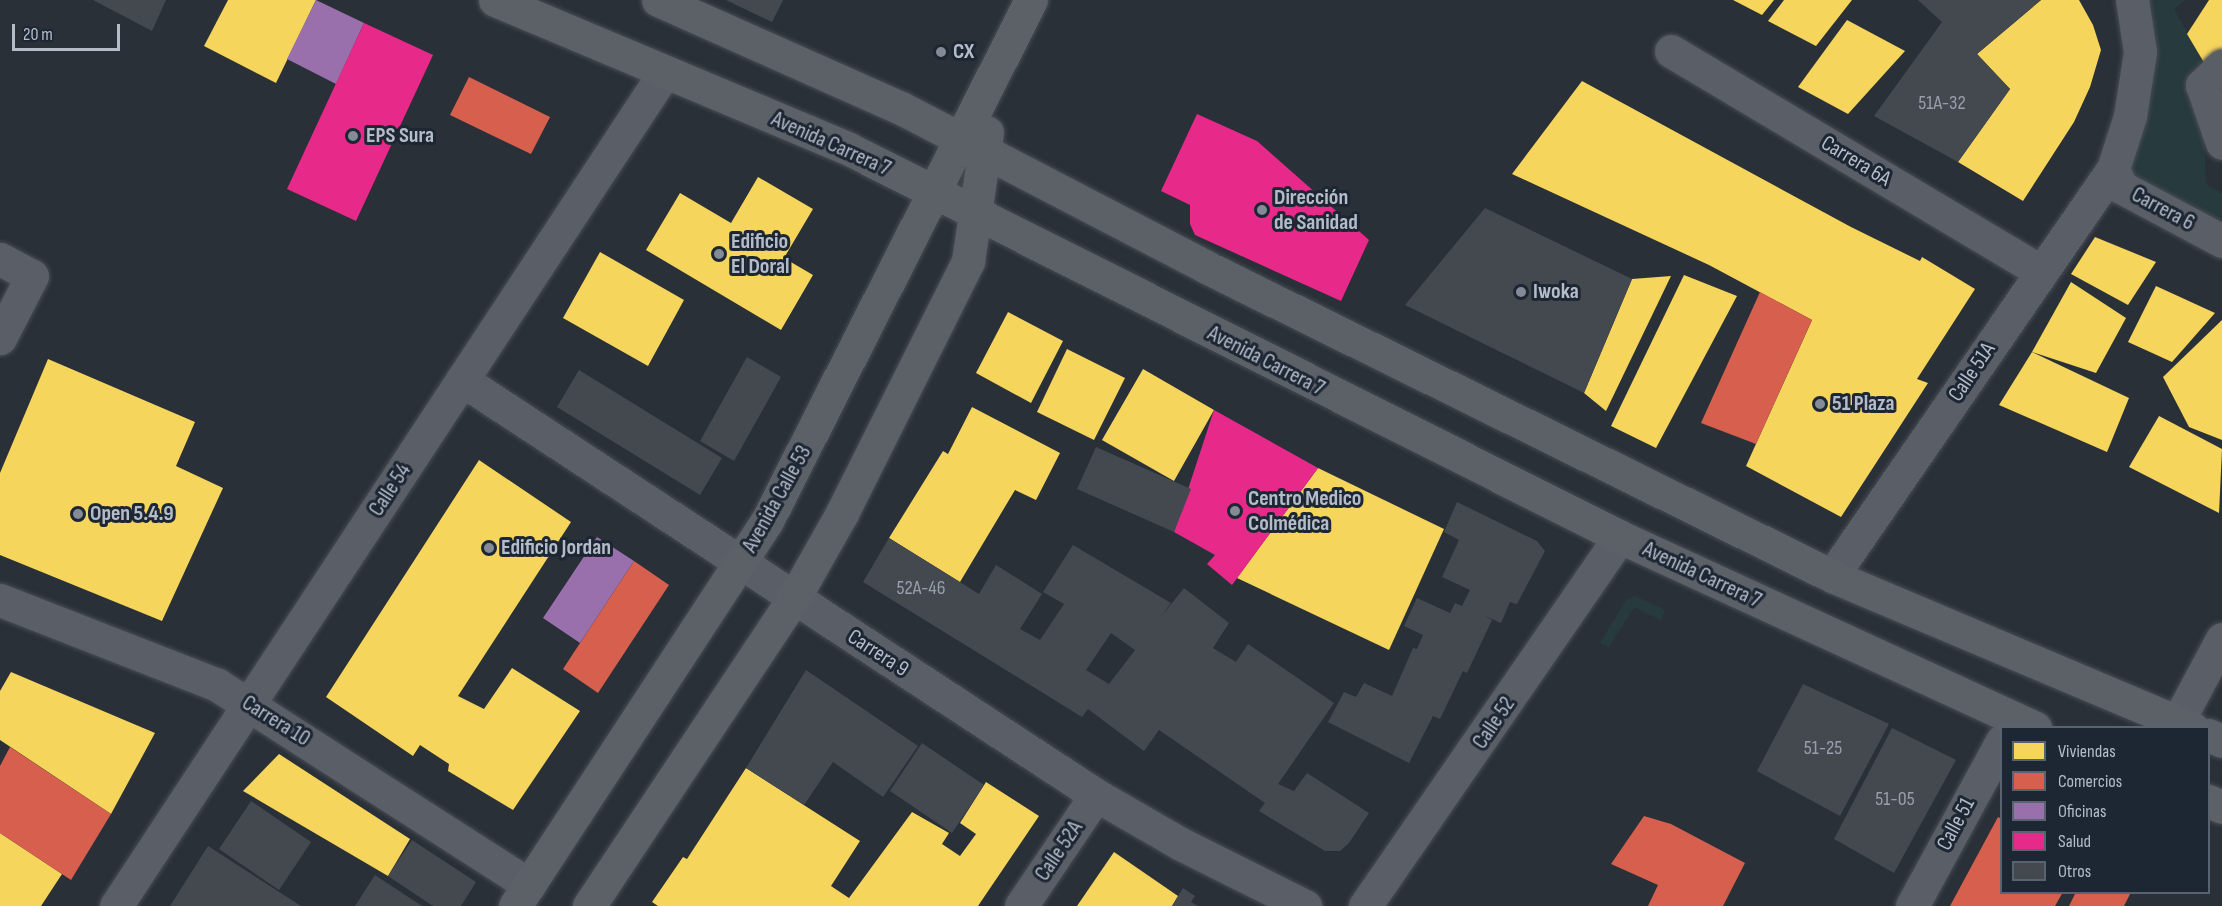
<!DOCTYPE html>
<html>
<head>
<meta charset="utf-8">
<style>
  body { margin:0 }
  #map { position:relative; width:2222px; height:906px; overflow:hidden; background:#2a3038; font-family:"Sofia Sans Condensed",sans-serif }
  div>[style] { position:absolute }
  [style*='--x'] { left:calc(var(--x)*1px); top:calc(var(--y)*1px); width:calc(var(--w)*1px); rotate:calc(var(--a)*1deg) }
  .green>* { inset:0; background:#273a3e }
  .homes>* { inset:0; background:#f6d55c }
  .shops>* { inset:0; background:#d6604d }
  .offices>* { inset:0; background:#9970ab }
  .health>* { inset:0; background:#e7298a }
  .building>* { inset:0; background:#444950 }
  .roads { filter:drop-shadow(0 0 2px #484c53) drop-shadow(0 0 2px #484c53) }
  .minor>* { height:33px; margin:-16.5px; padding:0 16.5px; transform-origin:16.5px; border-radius:16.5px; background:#5a5e66 }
  .major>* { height:33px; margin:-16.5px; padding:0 16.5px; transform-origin:16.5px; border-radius:16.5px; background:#5c6168 }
  .dots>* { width:16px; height:16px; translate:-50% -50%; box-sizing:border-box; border:3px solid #1d2633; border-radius:50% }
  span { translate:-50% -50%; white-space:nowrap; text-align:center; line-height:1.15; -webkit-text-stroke:6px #1d2633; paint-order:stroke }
  .number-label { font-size:20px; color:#989fab }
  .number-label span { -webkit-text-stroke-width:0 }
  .poi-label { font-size:22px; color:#b4bcc9; font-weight:700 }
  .left { translate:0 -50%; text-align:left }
  .street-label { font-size:22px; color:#b4bcc9 }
  .legend { position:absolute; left:2000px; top:726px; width:210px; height:168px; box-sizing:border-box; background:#1d2633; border:2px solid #59626f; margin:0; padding:8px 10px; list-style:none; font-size:18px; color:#b4bcc9 }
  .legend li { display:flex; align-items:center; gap:12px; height:30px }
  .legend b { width:30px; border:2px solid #59626f }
  .scale { position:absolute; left:12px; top:24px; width:108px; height:27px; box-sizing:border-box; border:3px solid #b4bcc9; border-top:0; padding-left:8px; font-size:18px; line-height:21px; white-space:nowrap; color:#b4bcc9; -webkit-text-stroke:4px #1d2633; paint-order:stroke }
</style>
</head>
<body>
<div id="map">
  <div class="green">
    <div style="clip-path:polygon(2134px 0,2185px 0,2174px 9px,2206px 66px,2202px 85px,2206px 184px,2222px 193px,2222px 240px,2128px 194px,2144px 33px)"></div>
    <div style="clip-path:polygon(1635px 596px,1665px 610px,1661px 620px,1634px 607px,1609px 647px,1600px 643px,1626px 600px)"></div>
  </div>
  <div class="homes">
    <div style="clip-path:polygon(228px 0,316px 0,276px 83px,204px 46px)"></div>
    <div style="clip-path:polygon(1733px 0,1774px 0,1762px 15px)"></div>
    <div style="clip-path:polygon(1784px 0,1852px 0,1816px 46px,1768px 21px)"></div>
    <div style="clip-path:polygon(2041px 0,2079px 0,2093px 25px,2101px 50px,2090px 87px,2074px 122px,2023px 201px,1958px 162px,2010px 89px,1977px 54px)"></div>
    <div style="clip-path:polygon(2209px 0,2222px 0,2222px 50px,2206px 66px,2187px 34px)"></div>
    <div style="clip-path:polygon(1847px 20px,1905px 51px,1848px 114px,1798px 87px)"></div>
    <div style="clip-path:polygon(1582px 81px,1851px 227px,1920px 261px,1922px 257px,1975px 289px,1917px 379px,1928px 383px,1841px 517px,1746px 466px,1812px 320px,1709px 265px,1512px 174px)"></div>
    <div style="clip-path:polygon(758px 177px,813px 209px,784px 258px,813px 275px,781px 330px,646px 250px,680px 193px,731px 223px)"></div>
    <div style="clip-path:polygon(2095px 237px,2156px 262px,2128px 305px,2071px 274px)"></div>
    <div style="clip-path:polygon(600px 252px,684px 300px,648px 366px,563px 318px)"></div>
    <div style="clip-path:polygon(1684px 275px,1737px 296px,1656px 448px,1611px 426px)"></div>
    <div style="clip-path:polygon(1671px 276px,1606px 411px,1584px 393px,1632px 279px)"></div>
    <div style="clip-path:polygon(2071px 282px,2126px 318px,2096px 373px,2032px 352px)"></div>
    <div style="clip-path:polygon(2156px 286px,2215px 313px,2172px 362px,2128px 342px)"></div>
    <div style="clip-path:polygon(1008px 312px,1063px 341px,1031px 403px,976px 373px)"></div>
    <div style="clip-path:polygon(2222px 320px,2222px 440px,2189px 427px,2163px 377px)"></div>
    <div style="clip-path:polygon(1067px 349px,1125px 378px,1094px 440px,1037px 412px)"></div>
    <div style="clip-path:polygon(2032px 352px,2129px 398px,2107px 452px,1999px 405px)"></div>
    <div style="clip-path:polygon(48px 359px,195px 422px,176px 466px,223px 488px,162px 621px,0 555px,0 473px)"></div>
    <div style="clip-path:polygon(1143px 369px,1214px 410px,1174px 481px,1102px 440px)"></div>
    <div style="clip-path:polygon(972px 407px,1060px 453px,1036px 500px,1015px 490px,960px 582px,889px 538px,943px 451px,948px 454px)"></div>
    <div style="clip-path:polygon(2159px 416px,2222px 449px,2219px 513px,2129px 467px)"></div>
    <div style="clip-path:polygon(479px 460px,571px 522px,458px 696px,484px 709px,512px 668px,580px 711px,513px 810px,448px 771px,449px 764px,420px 745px,413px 756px,326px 697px)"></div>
    <div style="clip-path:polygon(1318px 468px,1444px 529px,1389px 650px,1237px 578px)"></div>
    <div style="clip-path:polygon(11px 672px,155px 733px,111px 814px,0 740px,0 691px)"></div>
    <div style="clip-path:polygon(279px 754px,410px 839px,388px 876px,243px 791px)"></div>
    <div style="clip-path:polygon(746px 768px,860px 841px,831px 886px,849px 898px,912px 812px,949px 833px,942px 844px,960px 856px,976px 834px,960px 823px,986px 782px,1039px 816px,978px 906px,658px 906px,652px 902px,683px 857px,687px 859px)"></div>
    <div style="clip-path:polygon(0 833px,62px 874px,41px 906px,0 906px)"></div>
    <div style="clip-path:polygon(1114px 852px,1178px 896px,1172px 906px,1077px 906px)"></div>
  </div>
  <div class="shops">
    <div style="clip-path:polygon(469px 77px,550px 117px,531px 154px,450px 115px)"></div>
    <div style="clip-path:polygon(1760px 292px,1812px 320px,1756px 444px,1701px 423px)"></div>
    <div style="clip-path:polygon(634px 561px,669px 585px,598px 693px,563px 669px)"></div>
    <div style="clip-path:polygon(10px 747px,111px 814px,71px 880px,0 833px,0 766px)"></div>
    <div style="clip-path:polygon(1644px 816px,1671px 824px,1745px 863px,1723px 906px,1648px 906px,1658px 885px,1611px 864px)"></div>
    <div style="clip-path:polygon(1998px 817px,2002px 819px,2002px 892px,2063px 892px,2055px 906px,1950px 906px)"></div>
    <div style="clip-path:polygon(2076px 892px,2131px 892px,2124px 906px,2069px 906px)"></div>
  </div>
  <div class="offices">
    <div style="clip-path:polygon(316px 0,364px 23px,336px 84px,287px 59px)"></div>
    <div style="clip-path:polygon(597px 537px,634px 561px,580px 643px,543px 618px)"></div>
  </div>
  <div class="health">
    <div style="clip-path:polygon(364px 23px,433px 55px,356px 221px,287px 189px)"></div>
    <div style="clip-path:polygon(1197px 114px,1257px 141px,1369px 240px,1341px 301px,1195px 235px,1190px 224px,1190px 205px,1161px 191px)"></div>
    <div style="clip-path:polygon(1214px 410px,1318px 468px,1232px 585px,1207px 564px,1215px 555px,1174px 532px)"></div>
  </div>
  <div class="building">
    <div style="clip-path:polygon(93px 0,166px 0,152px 31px)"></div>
    <div style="clip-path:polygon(726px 0,783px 0,772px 22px)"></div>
    <div style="clip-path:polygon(1918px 0,2041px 0,1977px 54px,2010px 89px,1958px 162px,1874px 116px,1942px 22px)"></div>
    <div style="clip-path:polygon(1485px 208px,1632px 279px,1584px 393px,1405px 305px)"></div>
    <div style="clip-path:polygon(747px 357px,781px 377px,734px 461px,700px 441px)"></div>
    <div style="clip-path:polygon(579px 370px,722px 458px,700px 495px,557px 407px)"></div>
    <div style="clip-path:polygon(1096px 447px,1191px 489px,1174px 532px,1077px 489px)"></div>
    <div style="clip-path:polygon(1457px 502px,1537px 541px,1545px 551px,1517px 604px,1510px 602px,1501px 623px,1483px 615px,1492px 620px,1467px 673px,1463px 671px,1440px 719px,1433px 716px,1409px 763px,1328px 722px,1344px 692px,1356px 697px,1364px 683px,1392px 696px,1413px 648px,1417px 649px,1423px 635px,1404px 626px,1417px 598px,1450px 613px,1455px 603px,1462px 606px,1470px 590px,1442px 577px,1459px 540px,1444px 532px)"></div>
    <div style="clip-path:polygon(evenodd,889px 538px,979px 594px,996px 565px,1042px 594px,1020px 629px,1040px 640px,1064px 604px,1043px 592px,1073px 545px,1171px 603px,1160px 618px,1184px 588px,1229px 623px,1213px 648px,1236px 662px,1248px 644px,1334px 703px,1278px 784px,1294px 791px,1307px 773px,1369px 813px,1349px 843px,1340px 851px,1325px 851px,1259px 811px,1265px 803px,1159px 730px,1144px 751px,1088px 709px,1082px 717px,863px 582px,889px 538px,1111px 633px,1135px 650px,1109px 684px,1086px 670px,1111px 633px)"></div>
    <div style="clip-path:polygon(806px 670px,918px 746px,883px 797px,833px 762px,804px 805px,746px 768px)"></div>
    <div style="clip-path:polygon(1803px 684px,1889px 724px,1840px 816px,1757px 771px)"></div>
    <div style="clip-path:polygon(1892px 728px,1956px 760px,1894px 873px,1834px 839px)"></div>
    <div style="clip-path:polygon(922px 743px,984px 785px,952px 833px,890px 791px)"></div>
    <div style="clip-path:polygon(251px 801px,311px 842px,279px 890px,219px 849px)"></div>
    <div style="clip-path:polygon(412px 840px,476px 882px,461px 906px,433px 906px,388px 876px)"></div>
    <div style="clip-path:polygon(208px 846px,301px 906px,170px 906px)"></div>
    <div style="clip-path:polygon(375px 875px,422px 906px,355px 906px)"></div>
    <div style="clip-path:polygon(1183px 888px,1195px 896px,1191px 902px,1198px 906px,1172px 906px)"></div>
  </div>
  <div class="roads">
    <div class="minor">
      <div style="--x:1671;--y:51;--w:431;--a:30.8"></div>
      <div style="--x:2222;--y:66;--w:28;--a:136"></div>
      <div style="--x:2202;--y:85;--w:61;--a:71"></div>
      <div style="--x:2113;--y:169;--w:20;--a:66"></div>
      <div style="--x:2121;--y:187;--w:115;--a:28.1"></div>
      <div style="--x:0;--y:259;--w:36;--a:28"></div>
      <div style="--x:32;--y:276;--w:70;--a:117.3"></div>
      <div style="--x:462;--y:380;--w:758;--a:33.21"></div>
      <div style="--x:1096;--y:795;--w:98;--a:30"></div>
      <div style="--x:1181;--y:844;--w:139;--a:26.6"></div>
      <div style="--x:1832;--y:576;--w:495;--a:-55.4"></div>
      <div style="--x:2113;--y:169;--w:56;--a:-72.2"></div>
      <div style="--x:2130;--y:116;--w:65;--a:-81.1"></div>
      <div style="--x:2140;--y:52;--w:53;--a:-98.7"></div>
      <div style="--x:0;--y:600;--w:232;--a:21.3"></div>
      <div style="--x:216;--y:684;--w:372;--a:32.7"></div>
      <div style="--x:2178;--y:721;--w:93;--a:-61.8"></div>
      <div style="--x:116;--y:906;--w:997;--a:-56.66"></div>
      <div style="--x:1021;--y:906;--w:134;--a:-56"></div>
      <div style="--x:1365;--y:906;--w:449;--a:-55.4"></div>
      <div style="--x:1912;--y:906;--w:188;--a:-61.4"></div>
    </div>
    <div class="major">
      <div style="--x:495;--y:0;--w:384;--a:22.8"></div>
      <div style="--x:849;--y:149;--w:863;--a:26.71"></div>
      <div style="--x:1620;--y:537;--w:457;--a:24.7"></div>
      <div style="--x:658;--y:0;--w:266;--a:24"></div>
      <div style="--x:901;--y:108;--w:344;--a:27.5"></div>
      <div style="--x:1206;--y:267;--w:698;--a:26.27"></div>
      <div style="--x:1832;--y:576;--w:391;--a:22.9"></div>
      <div style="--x:2208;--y:735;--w:15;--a:23"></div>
      <div style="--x:2208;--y:801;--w:15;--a:23"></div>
      <div style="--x:515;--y:906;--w:460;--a:-56.8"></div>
      <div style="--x:767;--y:521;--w:584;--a:-63.13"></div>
      <div style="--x:589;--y:906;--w:370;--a:-56.4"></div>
      <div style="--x:794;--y:598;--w:98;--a:-60.5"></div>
      <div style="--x:842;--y:513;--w:282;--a:-63.4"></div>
      <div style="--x:968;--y:261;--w:130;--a:-81.6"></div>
    </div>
  </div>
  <div class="dots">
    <div style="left:941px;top:52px;background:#848b96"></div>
    <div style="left:353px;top:136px;background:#848b96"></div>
    <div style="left:1262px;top:210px;background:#848b96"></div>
    <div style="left:719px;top:254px;background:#848b96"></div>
    <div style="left:1521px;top:292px;background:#848b96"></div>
    <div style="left:1820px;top:404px;background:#848b96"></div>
    <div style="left:1235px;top:511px;background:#848b96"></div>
    <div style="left:78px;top:514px;background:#848b96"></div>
    <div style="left:489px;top:548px;background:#848b96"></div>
  </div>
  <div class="number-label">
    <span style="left:1942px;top:103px">51A-32</span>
    <span style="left:921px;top:588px">52A-46</span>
    <span style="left:1823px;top:748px">51-25</span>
    <span style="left:1895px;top:799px">51-05</span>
  </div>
  <div class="poi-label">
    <span class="left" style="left:953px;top:52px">CX</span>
    <span class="left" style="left:366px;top:136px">EPS Sura</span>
    <span class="left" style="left:1274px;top:210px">Dirección<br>de Sanidad</span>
    <span class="left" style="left:731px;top:254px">Edificio<br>El Doral</span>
    <span class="left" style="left:1533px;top:292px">Iwoka</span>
    <span class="left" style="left:1832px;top:404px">51 Plaza</span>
    <span class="left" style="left:1248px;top:511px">Centro Medico<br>Colmédica</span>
    <span class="left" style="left:90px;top:514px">Open 5.4.9</span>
    <span class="left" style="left:501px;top:548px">Edificio Jordan</span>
  </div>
  <div class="street-label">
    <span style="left:831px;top:144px;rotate:24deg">Avenida Carrera 7</span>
    <span style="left:1856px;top:161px;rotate:31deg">Carrera 6A</span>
    <span style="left:2163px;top:209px;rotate:28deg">Carrera 6</span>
    <span style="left:1266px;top:361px;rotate:27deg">Avenida Carrera 7</span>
    <span style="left:1972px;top:372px;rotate:-56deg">Calle 51A</span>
    <span style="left:390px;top:490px;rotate:-57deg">Calle 54</span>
    <span style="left:777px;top:499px;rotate:-61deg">Avenida Calle 53</span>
    <span style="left:1702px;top:575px;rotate:25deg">Avenida Carrera 7</span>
    <span style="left:878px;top:653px;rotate:33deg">Carrera 9</span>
    <span style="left:276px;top:721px;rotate:32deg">Carrera 10</span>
    <span style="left:1494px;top:723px;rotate:-56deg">Calle 52</span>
    <span style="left:1956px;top:824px;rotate:-62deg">Calle 51</span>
    <span style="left:1059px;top:851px;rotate:-56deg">Calle 52A</span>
  </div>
  <ul class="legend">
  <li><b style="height:16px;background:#f6d55c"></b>Viviendas</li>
  <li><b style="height:16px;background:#d6604d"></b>Comercios</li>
  <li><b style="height:16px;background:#9970ab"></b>Oficinas</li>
  <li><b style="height:16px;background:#e7298a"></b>Salud</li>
  <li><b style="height:16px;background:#444950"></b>Otros</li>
  </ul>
  <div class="scale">20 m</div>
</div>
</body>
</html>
